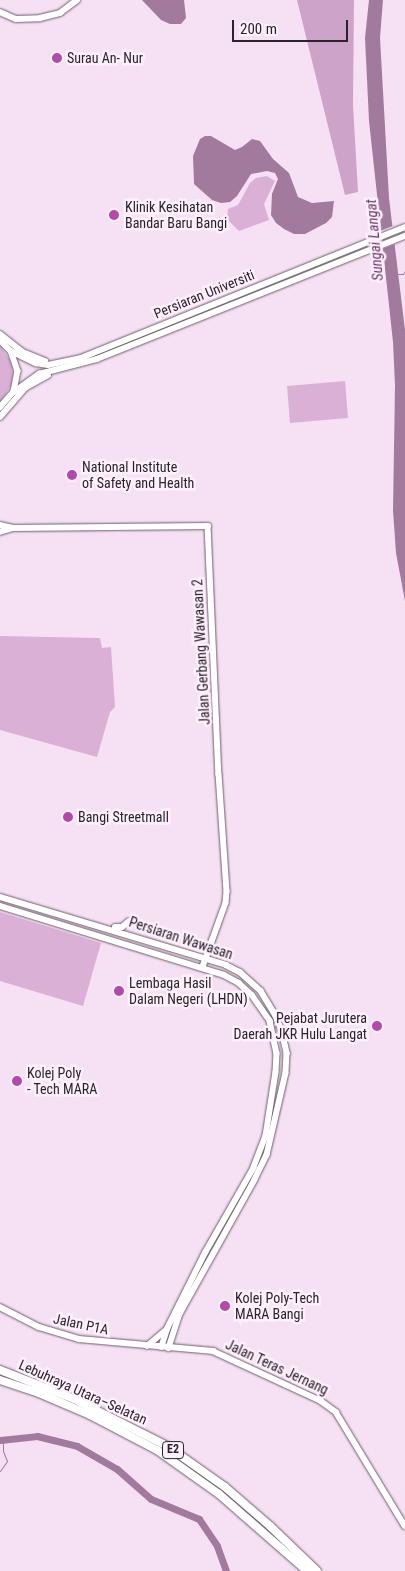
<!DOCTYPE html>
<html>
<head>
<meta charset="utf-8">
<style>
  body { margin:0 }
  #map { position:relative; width:405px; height:1571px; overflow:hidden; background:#f6e0f3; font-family:"Roboto Condensed",sans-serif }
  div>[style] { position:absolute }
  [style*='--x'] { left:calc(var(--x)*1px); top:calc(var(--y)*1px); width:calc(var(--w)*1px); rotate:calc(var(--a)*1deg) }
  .green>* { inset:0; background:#dbb0d6 }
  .forest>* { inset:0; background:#cea3c9 }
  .water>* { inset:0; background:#a27a9e }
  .pier>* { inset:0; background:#f6e0f3 }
  .stream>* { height:1px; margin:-0.5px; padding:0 0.5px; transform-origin:0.5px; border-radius:0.5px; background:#a27a9e }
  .river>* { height:7px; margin:-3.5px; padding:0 3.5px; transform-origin:3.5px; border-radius:3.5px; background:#a27a9e }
  .roads { filter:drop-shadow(0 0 1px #705c6d) drop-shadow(0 0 1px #705c6d) }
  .secondary>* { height:5.5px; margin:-2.75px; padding:0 2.75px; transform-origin:2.75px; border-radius:2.75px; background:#fff }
  .highway>* { height:8px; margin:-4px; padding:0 4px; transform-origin:4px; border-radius:4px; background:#fff }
  .dots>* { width:14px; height:14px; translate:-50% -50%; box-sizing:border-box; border:2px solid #fef0fc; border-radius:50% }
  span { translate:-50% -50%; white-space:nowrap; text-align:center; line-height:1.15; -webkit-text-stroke:5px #fef0fc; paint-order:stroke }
  .shield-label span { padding:1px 4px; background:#fef0fc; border:1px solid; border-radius:4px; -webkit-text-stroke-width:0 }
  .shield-label { font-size:12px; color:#2b232a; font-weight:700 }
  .poi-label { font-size:14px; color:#2b232a }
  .left { translate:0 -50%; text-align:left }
  .right { translate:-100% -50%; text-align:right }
  .street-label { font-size:14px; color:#2b232a }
  .water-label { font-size:15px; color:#6a3566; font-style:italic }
  .scale { position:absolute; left:232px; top:20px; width:116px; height:22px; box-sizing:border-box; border:2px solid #2b232a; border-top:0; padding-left:6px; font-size:15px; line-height:18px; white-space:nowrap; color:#2b232a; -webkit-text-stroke:4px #fef0fc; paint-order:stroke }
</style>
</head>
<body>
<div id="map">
  <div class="green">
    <div style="clip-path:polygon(267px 176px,275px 181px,264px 204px,269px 220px,239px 231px,227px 219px,228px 209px,238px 205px,250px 183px,256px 178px)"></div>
    <div style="clip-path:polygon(0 345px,11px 362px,13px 374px,11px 386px,0 402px)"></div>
    <div style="clip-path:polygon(345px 381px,348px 418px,290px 423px,287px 386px)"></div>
    <div style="clip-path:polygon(0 636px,100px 638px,102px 648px,111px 647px,115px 707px,110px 712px,97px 757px,0 730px)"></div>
    <div style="clip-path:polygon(0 912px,101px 943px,83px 1006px,0 981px)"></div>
  </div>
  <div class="forest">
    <div style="clip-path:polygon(297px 0,354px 0,353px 105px,358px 192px,345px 195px)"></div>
  </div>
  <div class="water">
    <div style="clip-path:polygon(142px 0,184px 0,186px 18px,181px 24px,170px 24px,161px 20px)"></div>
    <div style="clip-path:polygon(369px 0,383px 0,380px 38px,389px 198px,405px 330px,405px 601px,396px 553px,393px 511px,395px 385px,393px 342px,369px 121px,365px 38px)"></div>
    <div style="clip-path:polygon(205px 136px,211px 136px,235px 150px,242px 147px,252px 139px,260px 141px,273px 159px,289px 173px,298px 197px,312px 203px,334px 201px,332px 217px,326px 223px,305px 234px,294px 234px,284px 229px,276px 223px,271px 215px,272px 194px,278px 179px,275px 173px,267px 171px,251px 174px,237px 196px,230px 202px,221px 203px,212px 200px,194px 184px,193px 156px,200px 139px)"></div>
  </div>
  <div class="pier">
    <div style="clip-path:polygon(395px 225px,398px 243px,380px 250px,380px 231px)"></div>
  </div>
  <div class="stream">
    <div style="--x:398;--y:274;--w:5;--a:0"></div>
    <div style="--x:403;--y:274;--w:4;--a:-56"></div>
    <div style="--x:0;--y:1471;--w:12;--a:-55"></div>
    <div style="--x:7;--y:1461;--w:11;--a:-112"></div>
    <div style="--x:3;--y:1451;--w:11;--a:-90"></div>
  </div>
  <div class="river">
    <div style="--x:0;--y:1440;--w:37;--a:-6"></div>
    <div style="--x:37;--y:1436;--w:41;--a:14"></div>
    <div style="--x:77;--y:1446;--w:46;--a:29.9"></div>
    <div style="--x:117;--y:1469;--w:45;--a:41.4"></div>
    <div style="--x:151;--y:1499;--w:52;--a:22.6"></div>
    <div style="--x:199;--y:1519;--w:32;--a:56"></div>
    <div style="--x:217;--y:1546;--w:27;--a:70"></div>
  </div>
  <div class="roads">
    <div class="secondary">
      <div style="--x:0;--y:12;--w:17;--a:24"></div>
      <div style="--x:16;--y:19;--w:24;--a:-2"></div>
      <div style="--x:40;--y:18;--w:21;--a:-14"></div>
      <div style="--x:60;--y:13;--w:21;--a:-37"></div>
      <div style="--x:0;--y:334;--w:29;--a:38"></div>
      <div style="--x:23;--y:352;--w:24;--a:22"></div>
      <div style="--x:0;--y:340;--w:16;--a:45"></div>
      <div style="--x:11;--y:351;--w:21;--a:71"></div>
      <div style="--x:18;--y:371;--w:21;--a:101"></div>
      <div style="--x:14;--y:392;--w:21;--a:131"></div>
      <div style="--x:11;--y:351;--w:28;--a:26"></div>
      <div style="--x:36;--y:363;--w:12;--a:9"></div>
      <div style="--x:48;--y:365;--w:34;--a:-12"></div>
      <div style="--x:81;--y:358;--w:349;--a:-22"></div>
      <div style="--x:14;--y:392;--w:31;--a:-36"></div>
      <div style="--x:39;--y:374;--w:60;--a:-14.5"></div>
      <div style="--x:97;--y:359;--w:332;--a:-21.8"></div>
      <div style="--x:0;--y:417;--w:38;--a:-49"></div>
      <div style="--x:25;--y:388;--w:26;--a:-29"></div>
      <div style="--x:0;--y:525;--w:13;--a:13"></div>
      <div style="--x:13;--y:528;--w:195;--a:-0.6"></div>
      <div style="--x:208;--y:526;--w:248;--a:87.5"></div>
      <div style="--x:219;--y:774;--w:117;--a:86.1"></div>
      <div style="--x:227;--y:891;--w:12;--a:95"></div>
      <div style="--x:226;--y:903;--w:68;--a:109.8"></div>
      <div style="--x:0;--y:532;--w:14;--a:-17"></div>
      <div style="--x:0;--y:897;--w:236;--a:16.7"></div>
      <div style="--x:226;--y:965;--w:16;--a:27"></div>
      <div style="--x:240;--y:972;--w:28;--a:42"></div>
      <div style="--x:261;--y:991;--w:29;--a:59"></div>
      <div style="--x:276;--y:1016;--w:16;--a:68"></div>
      <div style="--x:282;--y:1031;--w:23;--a:77"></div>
      <div style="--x:287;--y:1053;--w:20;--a:93"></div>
      <div style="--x:286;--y:1073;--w:84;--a:103"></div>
      <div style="--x:267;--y:1155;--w:28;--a:116"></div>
      <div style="--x:255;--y:1180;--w:154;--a:119.2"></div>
      <div style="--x:180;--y:1314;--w:36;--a:108"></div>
      <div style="--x:0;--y:906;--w:234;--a:17.1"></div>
      <div style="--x:224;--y:975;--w:17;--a:28"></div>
      <div style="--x:239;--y:983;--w:18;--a:43"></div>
      <div style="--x:252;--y:995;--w:32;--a:55"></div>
      <div style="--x:270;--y:1021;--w:33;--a:78"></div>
      <div style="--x:277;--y:1053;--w:19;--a:93"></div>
      <div style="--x:276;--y:1072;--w:65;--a:98.9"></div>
      <div style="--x:266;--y:1136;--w:34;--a:111"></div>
      <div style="--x:254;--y:1168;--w:97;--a:119.7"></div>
      <div style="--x:206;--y:1252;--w:85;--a:116.6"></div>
      <div style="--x:168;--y:1328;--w:20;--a:108"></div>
      <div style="--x:115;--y:927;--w:7;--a:0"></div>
      <div style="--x:122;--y:927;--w:8;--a:-40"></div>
      <div style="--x:0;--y:1307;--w:44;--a:27.1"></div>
      <div style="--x:39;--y:1327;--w:42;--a:16.7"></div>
      <div style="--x:79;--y:1339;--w:135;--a:5.1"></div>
      <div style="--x:213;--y:1351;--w:119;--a:24.8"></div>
      <div style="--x:321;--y:1401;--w:19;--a:36"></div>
      <div style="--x:336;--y:1412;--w:133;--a:58.8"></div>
      <div style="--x:147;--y:1346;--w:25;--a:-40"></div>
    </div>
    <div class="highway">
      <div style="--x:0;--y:1370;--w:79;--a:21.4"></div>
      <div style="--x:74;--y:1399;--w:104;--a:26.8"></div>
      <div style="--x:167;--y:1446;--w:71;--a:35.3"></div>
      <div style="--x:225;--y:1487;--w:60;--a:40.9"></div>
      <div style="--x:270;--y:1526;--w:65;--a:43.8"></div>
      <div style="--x:0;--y:1380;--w:41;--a:18.4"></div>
      <div style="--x:39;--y:1393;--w:56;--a:23.3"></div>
      <div style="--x:90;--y:1415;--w:76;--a:27.6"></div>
      <div style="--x:157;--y:1450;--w:76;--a:35.4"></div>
      <div style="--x:219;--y:1494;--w:117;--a:41.2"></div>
    </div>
  </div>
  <div class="dots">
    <div style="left:57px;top:58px;background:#b249ab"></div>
    <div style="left:114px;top:215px;background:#b249ab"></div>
    <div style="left:72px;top:475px;background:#b249ab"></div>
    <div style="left:68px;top:817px;background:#b249ab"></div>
    <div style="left:119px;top:991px;background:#b249ab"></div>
    <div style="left:377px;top:1026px;background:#b249ab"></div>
    <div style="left:17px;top:1081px;background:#b249ab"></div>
    <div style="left:225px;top:1306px;background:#b249ab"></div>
  </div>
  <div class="shield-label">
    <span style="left:173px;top:1450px">E2</span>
  </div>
  <div class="poi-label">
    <span class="left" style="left:67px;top:58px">Surau An- Nur</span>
    <span class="left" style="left:125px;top:215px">Klinik Kesihatan<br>Bandar Baru Bangi</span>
    <span class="left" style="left:82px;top:475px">National Institute<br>of Safety and Health</span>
    <span class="left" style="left:78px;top:817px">Bangi Streetmall</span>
    <span class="left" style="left:129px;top:991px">Lembaga Hasil<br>Dalam Negeri (LHDN)</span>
    <span class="right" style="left:367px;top:1026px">Pejabat Jurutera<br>Daerah JKR Hulu Langat</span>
    <span class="left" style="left:27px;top:1081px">Kolej Poly<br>- Tech MARA</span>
    <span class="left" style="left:235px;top:1306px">Kolej Poly-Tech<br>MARA Bangi</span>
  </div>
  <div class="street-label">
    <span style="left:204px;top:294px;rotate:-22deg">Persiaran Universiti</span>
    <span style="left:201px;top:652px;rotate:-93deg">Jalan Gerbang Wawasan 2</span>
    <span style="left:181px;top:938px;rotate:18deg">Persiaran Wawasan</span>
    <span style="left:81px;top:1324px;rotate:12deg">Jalan P1A</span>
    <span style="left:277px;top:1367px;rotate:25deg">Jalan Teras Jernang</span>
    <span style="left:83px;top:1392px;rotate:24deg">Lebuhraya Utara–Selatan</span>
  </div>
  <div class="water-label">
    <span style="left:375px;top:240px;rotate:-95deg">Sungai Langat</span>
  </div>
  <div class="scale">200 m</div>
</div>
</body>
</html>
